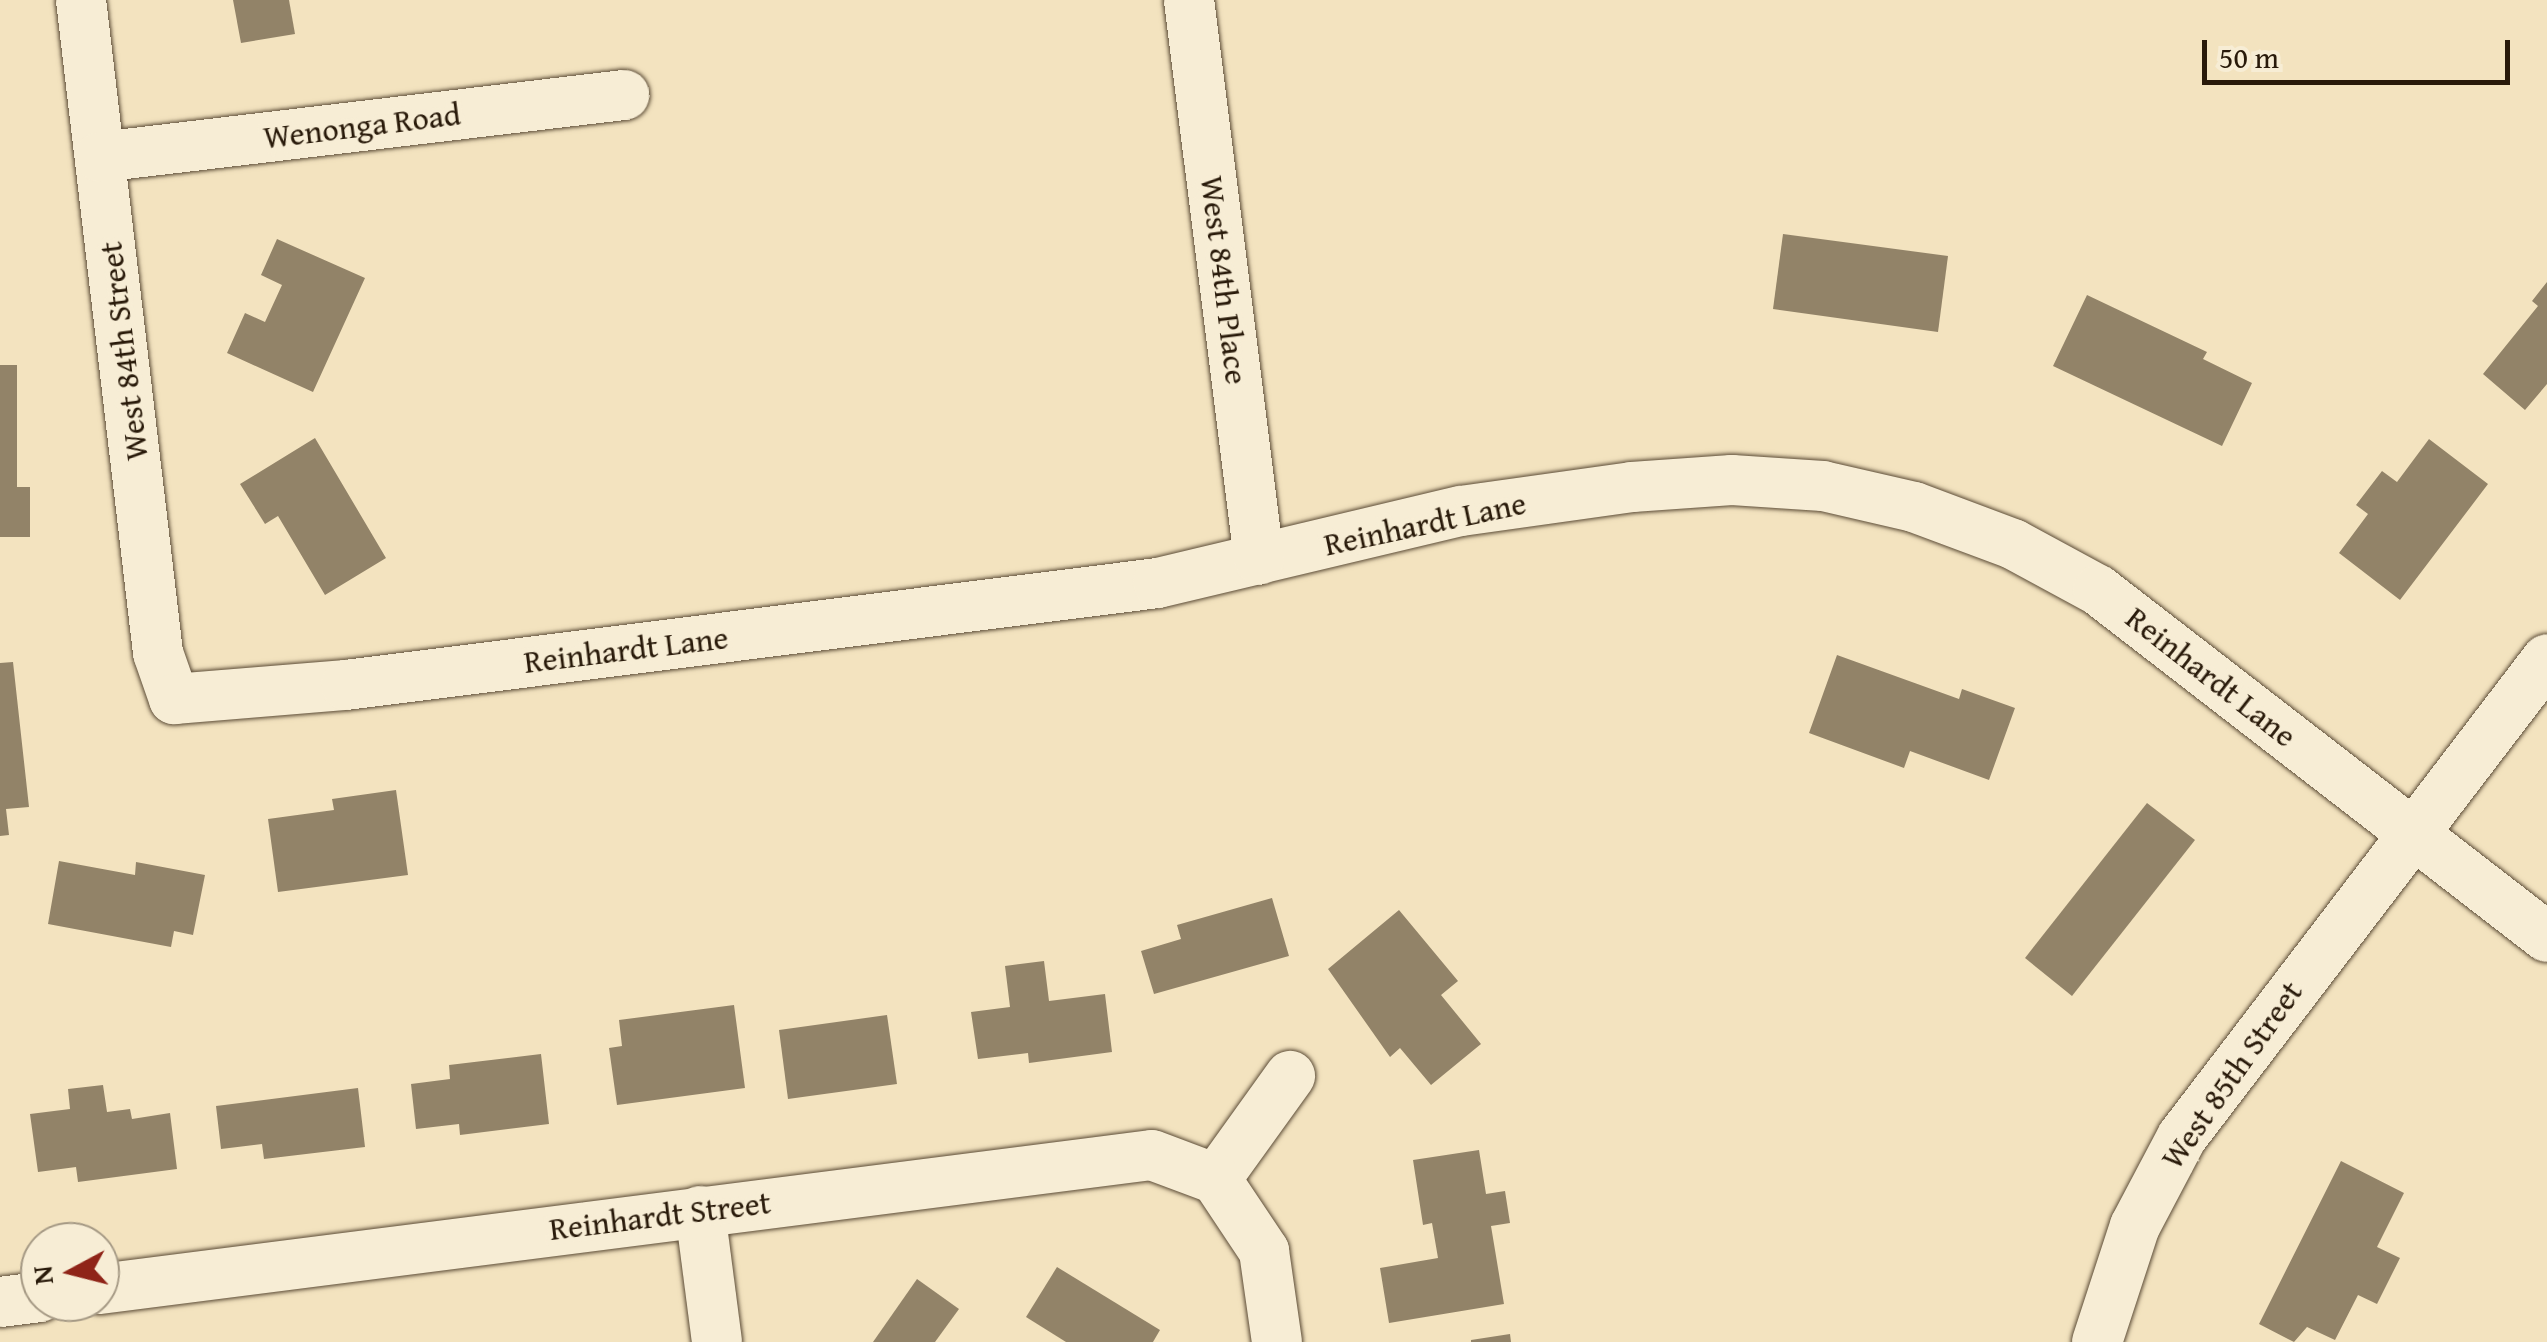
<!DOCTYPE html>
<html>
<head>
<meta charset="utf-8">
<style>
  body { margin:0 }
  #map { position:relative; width:2547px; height:1342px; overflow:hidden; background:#f3e3bf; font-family:"Gentium Book Plus",serif }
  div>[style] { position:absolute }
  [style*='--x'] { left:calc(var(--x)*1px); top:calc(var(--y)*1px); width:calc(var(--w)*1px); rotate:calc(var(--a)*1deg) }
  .building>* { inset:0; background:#928368 }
  .roads { filter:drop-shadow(0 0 2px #5c4c37) drop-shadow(0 0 2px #5c4c37) }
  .minor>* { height:50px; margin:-25px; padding:0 25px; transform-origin:25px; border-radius:25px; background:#f7edd5 }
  span { translate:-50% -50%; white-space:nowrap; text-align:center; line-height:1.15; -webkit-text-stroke:10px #f7edd5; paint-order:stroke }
  .street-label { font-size:32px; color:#291a0a }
  .north { position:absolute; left:20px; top:1222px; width:100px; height:100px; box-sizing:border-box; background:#f7edd5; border:2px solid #a59984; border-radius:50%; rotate:263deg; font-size:28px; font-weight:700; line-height:40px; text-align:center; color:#291a0a }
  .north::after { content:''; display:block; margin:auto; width:35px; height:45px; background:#8f2418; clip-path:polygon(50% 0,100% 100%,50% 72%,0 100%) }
  .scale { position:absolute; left:2202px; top:40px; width:308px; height:45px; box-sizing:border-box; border:5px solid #291a0a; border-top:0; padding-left:12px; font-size:30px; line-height:35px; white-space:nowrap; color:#291a0a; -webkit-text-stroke:8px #f7edd5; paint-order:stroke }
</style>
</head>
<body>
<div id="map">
  <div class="building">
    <div style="clip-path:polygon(233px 0,289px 0,295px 34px,241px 43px)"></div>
    <div style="clip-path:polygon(1783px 234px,1948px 256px,1938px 332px,1773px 309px)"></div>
    <div style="clip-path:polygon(277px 239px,365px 278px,313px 392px,227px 353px,245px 313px,265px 322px,282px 285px,261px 275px)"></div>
    <div style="clip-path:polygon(2547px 282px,2547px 384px,2525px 410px,2483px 374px,2538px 306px,2532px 301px)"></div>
    <div style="clip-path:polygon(2087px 295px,2207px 352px,2203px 359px,2252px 383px,2222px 446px,2053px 366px)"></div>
    <div style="clip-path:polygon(0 365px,17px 365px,17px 487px,30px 487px,30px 537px,0 537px)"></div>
    <div style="clip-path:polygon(315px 438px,386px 558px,325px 595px,278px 516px,265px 524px,240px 484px)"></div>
    <div style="clip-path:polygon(2429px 439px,2488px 484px,2400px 600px,2339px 553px,2368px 514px,2356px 505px,2382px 471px,2397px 482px)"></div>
    <div style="clip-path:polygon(1837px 655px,1959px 699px,1962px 689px,2015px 708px,1989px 780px,1910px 751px,1904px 768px,1809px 733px)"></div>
    <div style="clip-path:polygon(13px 662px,29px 807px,6px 809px,9px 835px,0 836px,0 663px)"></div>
    <div style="clip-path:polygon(396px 790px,408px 875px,278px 892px,268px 819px,334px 810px,332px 799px)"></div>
    <div style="clip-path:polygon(2147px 803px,2195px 840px,2072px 996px,2025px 958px)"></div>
    <div style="clip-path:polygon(59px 861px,135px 875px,136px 862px,205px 875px,193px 935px,174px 931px,171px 947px,48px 924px)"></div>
    <div style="clip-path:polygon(1272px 898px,1289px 956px,1154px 994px,1141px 951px,1181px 939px,1177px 925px)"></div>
    <div style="clip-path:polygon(1399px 910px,1458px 981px,1441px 995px,1481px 1044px,1431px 1085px,1400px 1048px,1390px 1057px,1328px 969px)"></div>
    <div style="clip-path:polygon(1044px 961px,1049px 1001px,1105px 994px,1112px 1052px,1029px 1063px,1028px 1053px,978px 1059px,971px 1012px,1010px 1007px,1005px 966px)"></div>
    <div style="clip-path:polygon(734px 1005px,745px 1088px,617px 1105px,609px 1048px,622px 1046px,619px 1020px)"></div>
    <div style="clip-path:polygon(887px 1015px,897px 1084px,788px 1099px,779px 1030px)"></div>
    <div style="clip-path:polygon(541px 1054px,549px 1124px,460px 1135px,459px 1124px,416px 1129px,411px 1084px,450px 1079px,449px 1065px)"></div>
    <div style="clip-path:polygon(103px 1085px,107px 1112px,130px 1109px,132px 1119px,170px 1113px,177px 1169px,78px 1182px,76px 1167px,38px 1172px,30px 1114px,70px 1109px,68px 1089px)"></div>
    <div style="clip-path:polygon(358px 1088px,365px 1147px,264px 1159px,262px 1144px,221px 1149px,216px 1106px)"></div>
    <div style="clip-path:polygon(1479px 1150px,1486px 1194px,1505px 1191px,1510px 1223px,1491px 1226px,1504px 1304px,1389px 1323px,1380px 1268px,1438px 1258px,1432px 1223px,1423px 1225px,1413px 1160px)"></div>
    <div style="clip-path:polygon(2341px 1161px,2404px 1193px,2377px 1247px,2400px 1258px,2377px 1304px,2358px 1295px,2335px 1340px,2307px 1327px,2294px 1342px,2259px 1324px)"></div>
    <div style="clip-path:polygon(1057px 1267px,1160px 1330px,1153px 1342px,1066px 1342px,1026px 1317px)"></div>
    <div style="clip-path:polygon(917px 1279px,959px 1309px,935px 1342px,873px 1342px)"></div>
    <div style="clip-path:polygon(1510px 1334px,1511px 1342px,1471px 1342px,1471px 1340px)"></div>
  </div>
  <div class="roads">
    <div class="minor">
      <div style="--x:81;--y:0;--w:658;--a:83.27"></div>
      <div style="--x:158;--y:653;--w:49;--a:70.8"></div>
      <div style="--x:174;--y:699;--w:173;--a:-4.7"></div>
      <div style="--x:346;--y:685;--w:818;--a:-7.16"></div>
      <div style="--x:1158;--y:583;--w:311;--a:-13.4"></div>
      <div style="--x:1461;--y:511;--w:173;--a:-8"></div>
      <div style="--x:1632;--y:487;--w:100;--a:-4"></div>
      <div style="--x:1732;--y:480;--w:91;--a:3.8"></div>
      <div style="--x:1823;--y:486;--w:93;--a:13"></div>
      <div style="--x:1914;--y:507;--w:106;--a:20.5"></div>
      <div style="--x:2013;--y:544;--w:97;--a:28.4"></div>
      <div style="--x:2098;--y:590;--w:567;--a:37.7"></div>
      <div style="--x:1189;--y:0;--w:564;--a:82.87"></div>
      <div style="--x:100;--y:157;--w:528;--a:-6.75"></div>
      <div style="--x:1216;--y:1179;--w:87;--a:56.3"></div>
      <div style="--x:1264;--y:1251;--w:92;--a:81.9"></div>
      <div style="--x:1216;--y:1179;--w:127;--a:-54.3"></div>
      <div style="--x:700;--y:1211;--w:132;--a:82.6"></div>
      <div style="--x:100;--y:1289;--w:1060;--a:-7.26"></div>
      <div style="--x:1152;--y:1155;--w:68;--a:20.6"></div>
      <div style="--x:0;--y:1302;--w:40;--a:-7.1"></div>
      <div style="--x:2097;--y:1342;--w:122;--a:-71.9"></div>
      <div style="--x:2135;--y:1226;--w:101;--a:-62.2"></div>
      <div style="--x:2182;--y:1137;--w:601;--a:-52.63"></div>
    </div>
  </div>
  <div class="street-label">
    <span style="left:362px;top:126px;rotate:-7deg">Wenonga Road</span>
    <span style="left:1224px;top:280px;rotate:83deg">West 84th Place</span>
    <span style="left:124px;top:351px;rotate:-97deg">West 84th Street</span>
    <span style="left:1425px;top:524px;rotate:-12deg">Reinhardt Lane</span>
    <span style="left:626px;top:650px;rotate:-7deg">Reinhardt Lane</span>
    <span style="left:2211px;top:677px;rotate:38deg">Reinhardt Lane</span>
    <span style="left:2232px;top:1075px;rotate:-55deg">West 85th Street</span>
    <span style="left:660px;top:1216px;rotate:-7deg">Reinhardt Street</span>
  </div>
  <div class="north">N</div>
  <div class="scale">50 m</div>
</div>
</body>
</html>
